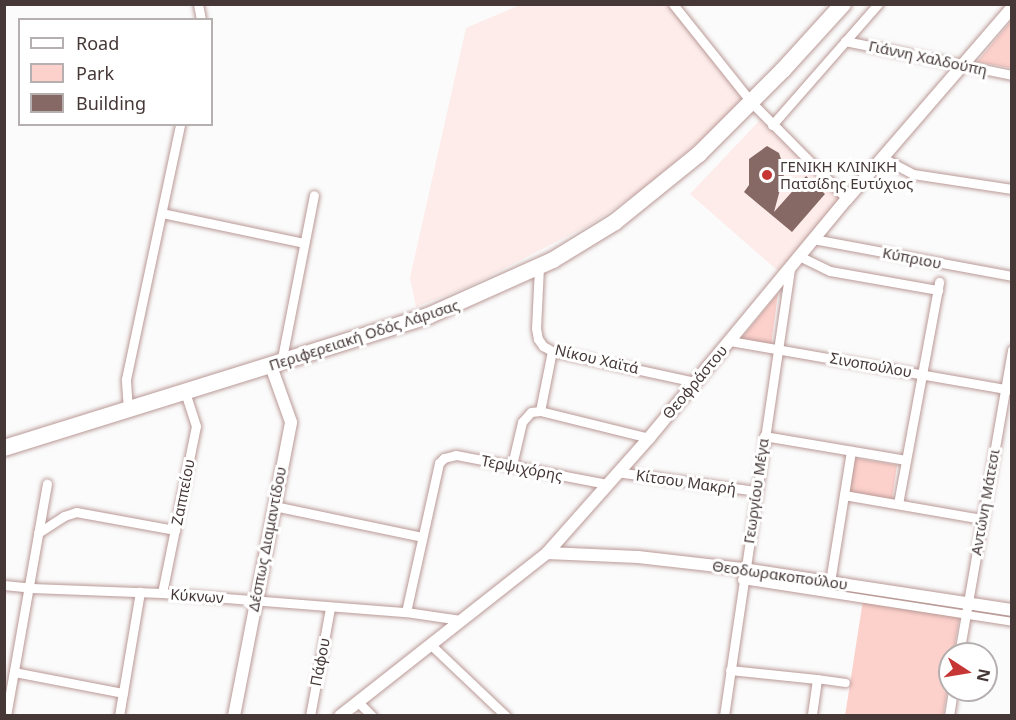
<!DOCTYPE html>
<html>
<head>
<meta charset="utf-8">
<style>
  body { margin:0 }
  #map { position:relative; width:1016px; height:720px; overflow:hidden; background:#fbfbfb; font-family:"Noto Sans",sans-serif }
  div>[style] { position:absolute }
  [style*='--x'] { left:calc(var(--x)*1px); top:calc(var(--y)*1px); width:calc(var(--w)*1px); rotate:calc(var(--a)*1deg) }
  .built>* { inset:0; background:#fdecea }
  .green>* { inset:0; background:#fcd0cb }
  .building>* { inset:0; background:#866965 }
  .roads { filter:drop-shadow(0 0 2px #b99996) drop-shadow(0 0 2px #b99996) }
  .pedestrian>* { height:8px; margin:-4px; padding:0 4px; transform-origin:4px; border-radius:4px; background:#fff }
  .minor>* { height:9px; margin:-4.5px; padding:0 4.5px; transform-origin:4.5px; border-radius:4.5px; background:#fff }
  .tertiary>* { height:12px; margin:-6px; padding:0 6px; transform-origin:6px; border-radius:6px; background:#fff }
  .trunk>* { height:16px; margin:-8px; padding:0 8px; transform-origin:8px; border-radius:8px; background:#fff }
  .dots>* { width:16px; height:16px; translate:-50% -50%; box-sizing:border-box; border:3px solid #fff; border-radius:50% }
  span { translate:-50% -50%; white-space:nowrap; text-align:center; line-height:1.15; -webkit-text-stroke:6px #fff; paint-order:stroke }
  .street-label { font-size:15px; color:#453837 }
  .poi-label { font-size:15px; color:#453837 }
  .left { translate:0 -50%; text-align:left }
  .frame { position:absolute; inset:0; border:6px solid #453837; pointer-events:none }
  .legend { position:absolute; left:18px; top:18px; width:195px; height:108px; box-sizing:border-box; background:#fff; border:2px solid #b5afaf; margin:0; padding:8px 10px; list-style:none; font-size:18px; color:#453837 }
  .legend li { display:flex; align-items:center; gap:12px; height:30px }
  .legend b { width:30px; border:2px solid #b5afaf }
  .north { position:absolute; left:938px; top:642px; width:60px; height:60px; box-sizing:border-box; background:#fff; border:2px solid #b5afaf; border-radius:50%; rotate:102deg; font-size:16px; font-weight:700; line-height:24px; text-align:center; color:#453837 }
  .north::after { content:''; display:block; margin:auto; width:21px; height:27px; background:#c53635; clip-path:polygon(50% 0,100% 100%,50% 72%,0 100%) }
</style>
</head>
<body>
<div id="map">
  <div class="built">
    <div style="clip-path:polygon(520px 5px,671px 5px,743px 100px,702px 139px,641px 190px,593px 223px,472px 285px,416px 307px,410px 278px,466px 28px)"></div>
    <div style="clip-path:polygon(760px 120px,841px 198px,778px 271px,690px 194px)"></div>
  </div>
  <div class="green">
    <div style="clip-path:polygon(1011px 21px,1011px 68px,977px 62px)"></div>
    <div style="clip-path:polygon(778px 293px,771px 346px,740px 340px)"></div>
    <div style="clip-path:polygon(854px 458px,897px 465px,892px 500px,848px 493px)"></div>
    <div style="clip-path:polygon(863px 600px,960px 615px,953px 654px,950px 654px,950px 674px,943px 715px,845px 716px)"></div>
  </div>
  <div class="building">
    <div style="clip-path:polygon(767px 146px,779px 153px,785px 171px,774px 212px,806px 176px,825px 194px,792px 232px,744px 192px,749px 185px,749px 159px)"></div>
  </div>
  <div class="roads">
    <div class="pedestrian">
      <div style="--x:742;--y:580;--w:273;--a:8.8"></div>
      <div style="--x:817;--y:679;--w:29;--a:8"></div>
    </div>
    <div class="minor">
      <div style="--x:198;--y:4;--w:16;--a:79"></div>
      <div style="--x:673;--y:4;--w:127;--a:51.4"></div>
      <div style="--x:752;--y:103;--w:135;--a:45.3"></div>
      <div style="--x:845;--y:41;--w:170;--a:11.5"></div>
      <div style="--x:772;--y:125;--w:161;--a:-48.8"></div>
      <div style="--x:883;--y:158;--w:34;--a:28"></div>
      <div style="--x:913;--y:174;--w:100;--a:8.6"></div>
      <div style="--x:162;--y:213;--w:145;--a:11.9"></div>
      <div style="--x:813;--y:239;--w:202;--a:10.5"></div>
      <div style="--x:799;--y:256;--w:34;--a:26"></div>
      <div style="--x:830;--y:271;--w:110;--a:10"></div>
      <div style="--x:539;--y:267;--w:61;--a:92.8"></div>
      <div style="--x:536;--y:328;--w:11;--a:80"></div>
      <div style="--x:538;--y:339;--w:9;--a:54"></div>
      <div style="--x:543;--y:346;--w:10;--a:29"></div>
      <div style="--x:552;--y:351;--w:146;--a:12.2"></div>
      <div style="--x:730;--y:341;--w:286;--a:9.9"></div>
      <div style="--x:281;--y:363;--w:171;--a:-78.9"></div>
      <div style="--x:128;--y:410;--w:31;--a:-94"></div>
      <div style="--x:126;--y:379;--w:261;--a:-78"></div>
      <div style="--x:540;--y:411;--w:61;--a:-78.7"></div>
      <div style="--x:764;--y:436;--w:144;--a:9.6"></div>
      <div style="--x:512;--y:465;--w:44;--a:-76.9"></div>
      <div style="--x:522;--y:422;--w:13;--a:-48"></div>
      <div style="--x:531;--y:412;--w:9;--a:-6"></div>
      <div style="--x:540;--y:411;--w:112;--a:13.9"></div>
      <div style="--x:616;--y:472;--w:141;--a:7.7"></div>
      <div style="--x:844;--y:495;--w:139;--a:9.9"></div>
      <div style="--x:898;--y:504;--w:226;--a:-79.5"></div>
      <div style="--x:274;--y:506;--w:151;--a:11.8"></div>
      <div style="--x:38;--y:533;--w:31;--a:-33"></div>
      <div style="--x:64;--y:516;--w:13;--a:-18"></div>
      <div style="--x:76;--y:512;--w:101;--a:10.3"></div>
      <div style="--x:830;--y:582;--w:133;--a:-80.9"></div>
      <div style="--x:4;--y:585;--w:27;--a:6"></div>
      <div style="--x:31;--y:588;--w:131;--a:2.2"></div>
      <div style="--x:162;--y:593;--w:245;--a:4.5"></div>
      <div style="--x:406;--y:612;--w:55;--a:8.4"></div>
      <div style="--x:162;--y:593;--w:170;--a:-78.5"></div>
      <div style="--x:196;--y:426;--w:36;--a:-108"></div>
      <div style="--x:406;--y:612;--w:153;--a:-77.5"></div>
      <div style="--x:439;--y:463;--w:7;--a:-45"></div>
      <div style="--x:444;--y:458;--w:12;--a:-14"></div>
      <div style="--x:456;--y:455;--w:153;--a:10.9"></div>
      <div style="--x:430;--y:644;--w:105;--a:43.5"></div>
      <div style="--x:959;--y:654;--w:309;--a:-80.1"></div>
      <div style="--x:730;--y:670;--w:87;--a:5.9"></div>
      <div style="--x:817;--y:679;--w:37;--a:98"></div>
      <div style="--x:14;--y:672;--w:111;--a:10.9"></div>
      <div style="--x:358;--y:702;--w:20;--a:45"></div>
      <div style="--x:6;--y:716;--w:236;--a:-80"></div>
      <div style="--x:119;--y:716;--w:126;--a:-80.4"></div>
      <div style="--x:310;--y:716;--w:110;--a:-79.5"></div>
      <div style="--x:724;--y:716;--w:451;--a:-81.6"></div>
      <div style="--x:949;--y:716;--w:26;--a:-81"></div>
    </div>
    <div class="tertiary">
      <div style="--x:547;--y:553;--w:91;--a:2.5"></div>
      <div style="--x:638;--y:557;--w:107;--a:6.5"></div>
      <div style="--x:744;--y:569;--w:271;--a:8.7"></div>
      <div style="--x:234;--y:716;--w:299;--a:-79"></div>
      <div style="--x:291;--y:422;--w:59;--a:-109.7"></div>
      <div style="--x:340;--y:716;--w:263;--a:-38.2"></div>
      <div style="--x:547;--y:553;--w:154;--a:-48.4"></div>
      <div style="--x:649;--y:438;--w:310;--a:-50.4"></div>
      <div style="--x:847;--y:199;--w:252;--a:-49.2"></div>
    </div>
    <div class="trunk">
      <div style="--x:4;--y:448;--w:444;--a:-17.3"></div>
      <div style="--x:428;--y:316;--w:137;--a:-24.1"></div>
      <div style="--x:553;--y:260;--w:73;--a:-31.5"></div>
      <div style="--x:615;--y:222;--w:108;--a:-39"></div>
      <div style="--x:699;--y:154;--w:119;--a:-45"></div>
      <div style="--x:783;--y:70;--w:89;--a:-47.7"></div>
    </div>
  </div>
  <div class="dots">
    <div style="left:767px;top:175px;background:#c53635"></div>
  </div>
  <div class="street-label">
    <span style="left:928px;top:58px;rotate:12deg">Γιάννη Χαλδούπη</span>
    <span style="left:912px;top:258px;rotate:11deg">Κύπριου</span>
    <span style="left:364px;top:335px;rotate:-18deg">Περιφερειακή Οδός Λάρισας</span>
    <span style="left:597px;top:359px;rotate:13deg">Νίκου Χαϊτά</span>
    <span style="left:871px;top:365px;rotate:10deg">Σινοπούλου</span>
    <span style="left:695px;top:382px;rotate:-50deg">Θεοφράστου</span>
    <span style="left:522px;top:468px;rotate:11deg">Τερψιχόρης</span>
    <span style="left:686px;top:482px;rotate:8deg">Κίτσου Μακρή</span>
    <span style="left:756px;top:491px;rotate:-82deg">Γεωργίου Μέγα</span>
    <span style="left:183px;top:492px;rotate:-79deg">Ζαππείου</span>
    <span style="left:985px;top:502px;rotate:-80deg">Αντώνη Μάτεσι</span>
    <span style="left:267px;top:539px;rotate:-79deg">Δέσπως Διαμαντίδου</span>
    <span style="left:780px;top:575px;rotate:8deg">Θεοδωρακοπούλου</span>
    <span style="left:197px;top:596px;rotate:4deg">Κύκνων</span>
    <span style="left:320px;top:662px;rotate:-79deg">Πάφου</span>
  </div>
  <div class="poi-label">
    <span class="left" style="left:780px;top:175px">ΓΕΝΙΚΗ ΚΛΙΝΙΚΗ<br>Πατσίδης Ευτύχιος</span>
  </div>
  <div class="frame"></div>
  <ul class="legend">
  <li><b style="height:8px;background:#fff"></b>Road</li>
  <li><b style="height:16px;background:#fcd0cb"></b>Park</li>
  <li><b style="height:16px;background:#866965"></b>Building</li>
  </ul>
  <div class="north">N</div>
</div>
</body>
</html>
